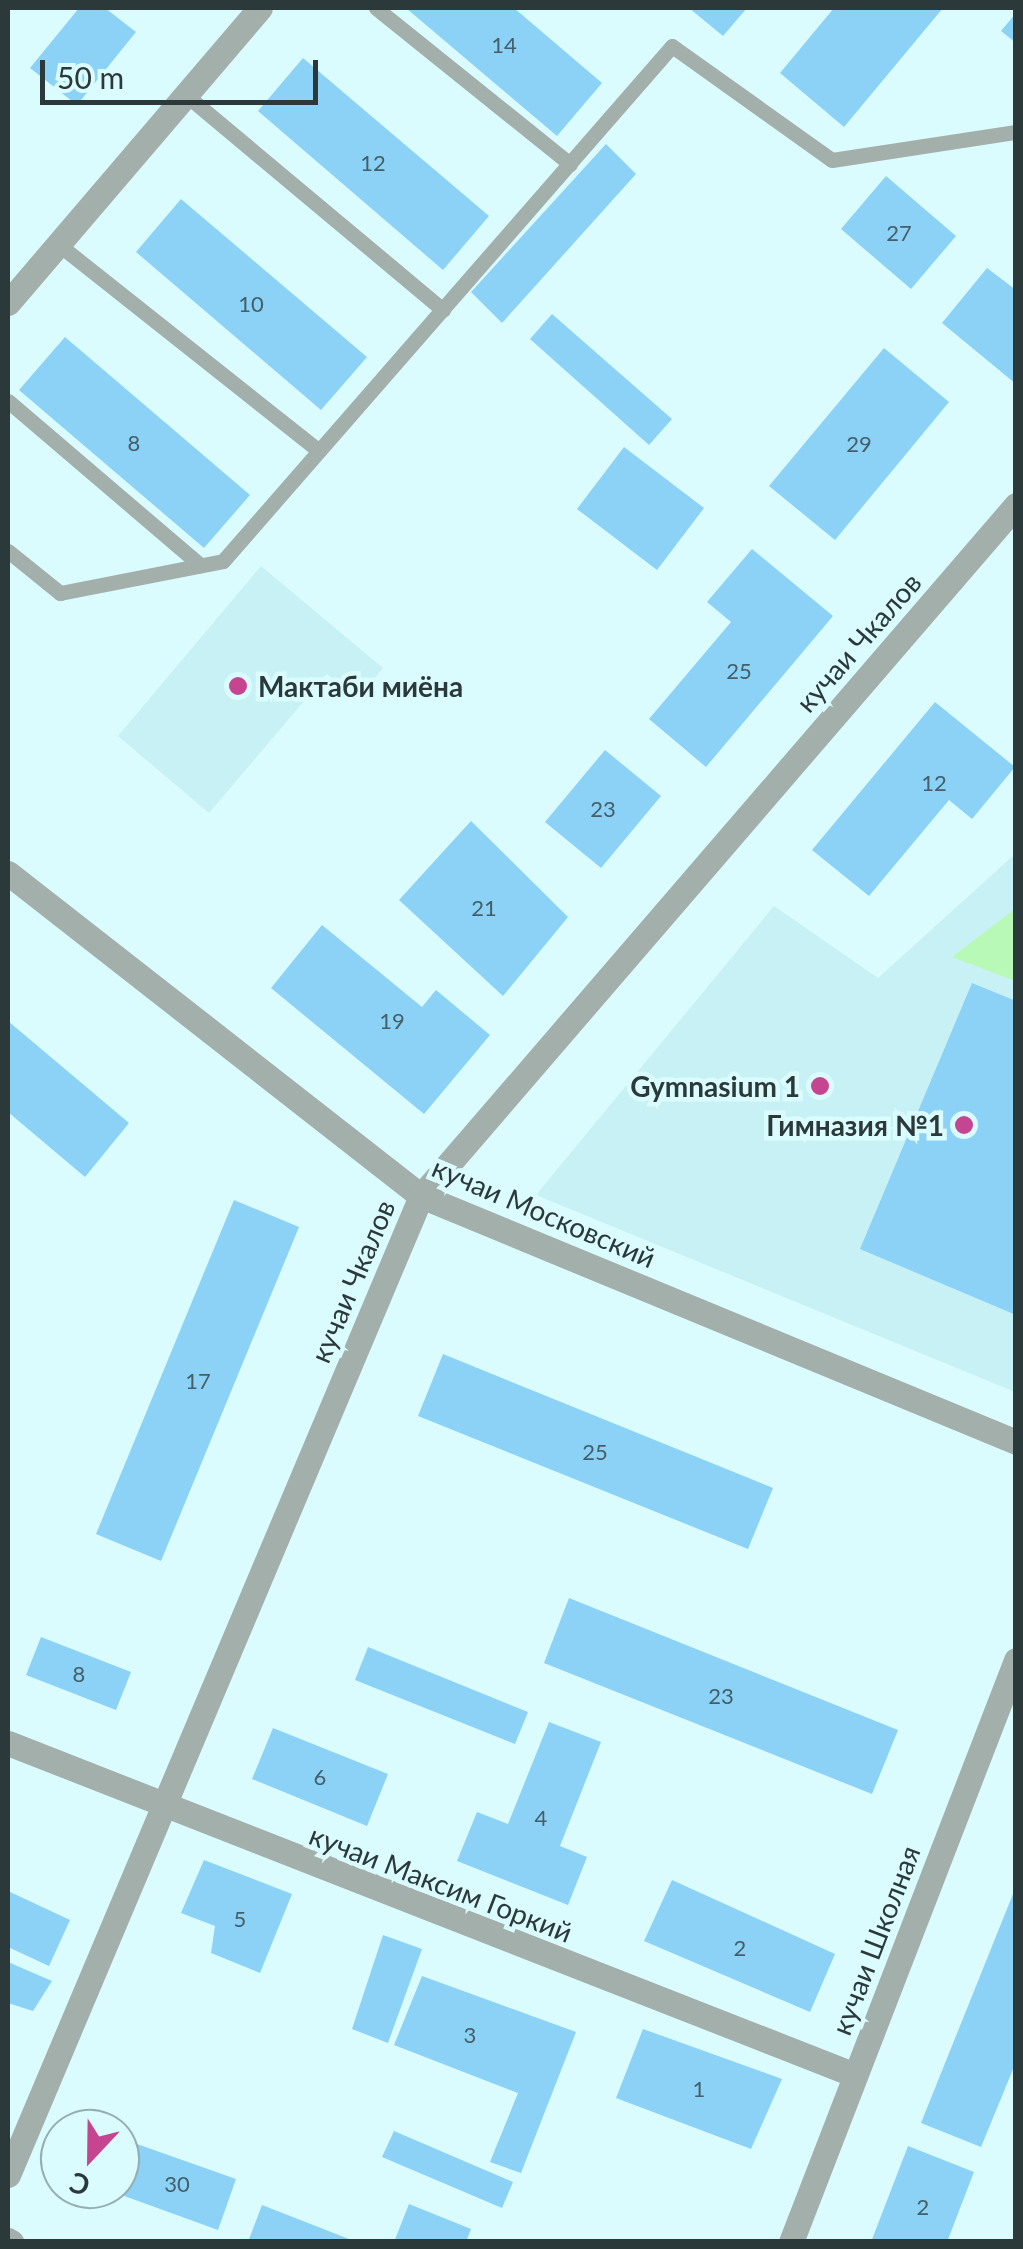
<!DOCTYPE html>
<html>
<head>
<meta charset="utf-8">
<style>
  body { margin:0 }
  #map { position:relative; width:1023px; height:2249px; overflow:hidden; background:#dbfcff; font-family:Lato,sans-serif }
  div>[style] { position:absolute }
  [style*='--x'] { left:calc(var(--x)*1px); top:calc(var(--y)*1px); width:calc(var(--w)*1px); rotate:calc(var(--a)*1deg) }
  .built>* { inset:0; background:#c7f1f5 }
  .green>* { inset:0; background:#b9f9b8 }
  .building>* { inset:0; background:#8bd2f6 }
  .service>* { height:15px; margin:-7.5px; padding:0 7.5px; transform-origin:7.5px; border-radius:7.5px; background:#a3afab }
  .minor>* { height:25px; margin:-12.5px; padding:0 12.5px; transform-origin:12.5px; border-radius:12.5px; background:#a3afab }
  .tertiary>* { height:25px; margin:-12.5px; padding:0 12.5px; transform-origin:12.5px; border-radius:12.5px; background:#a3afab }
  .dots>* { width:28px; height:28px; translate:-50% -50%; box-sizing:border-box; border:5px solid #dbfcff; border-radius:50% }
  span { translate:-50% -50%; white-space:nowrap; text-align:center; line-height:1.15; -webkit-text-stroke:9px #dbfcff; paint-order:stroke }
  .number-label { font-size:22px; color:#445f69 }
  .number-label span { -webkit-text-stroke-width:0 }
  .street-label { font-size:28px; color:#2c393a }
  .poi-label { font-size:28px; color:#2c393a; font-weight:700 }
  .left { translate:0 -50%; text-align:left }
  .right { translate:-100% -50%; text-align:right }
  .frame { position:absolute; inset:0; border:10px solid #2c393a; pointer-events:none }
  .north { position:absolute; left:40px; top:2109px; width:100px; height:100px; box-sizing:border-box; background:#dbfcff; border:2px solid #95aeb0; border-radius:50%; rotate:202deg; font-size:28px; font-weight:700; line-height:40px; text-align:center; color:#2c393a }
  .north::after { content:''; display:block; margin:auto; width:35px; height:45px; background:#c54591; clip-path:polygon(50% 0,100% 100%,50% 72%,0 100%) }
  .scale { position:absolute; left:40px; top:60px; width:278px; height:45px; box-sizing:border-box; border:5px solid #2c393a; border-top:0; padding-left:12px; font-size:30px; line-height:35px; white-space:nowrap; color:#2c393a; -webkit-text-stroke:8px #dbfcff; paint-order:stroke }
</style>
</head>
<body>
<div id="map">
  <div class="built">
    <div style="clip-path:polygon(261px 566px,383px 668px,358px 699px,327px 674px,209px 813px,118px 736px)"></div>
    <div style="clip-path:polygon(1015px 854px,1015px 1392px,536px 1195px,774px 906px,878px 978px)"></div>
  </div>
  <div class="green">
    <div style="clip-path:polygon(1015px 909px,1015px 981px,952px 957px)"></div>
  </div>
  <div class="building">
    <div style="clip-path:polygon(79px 8px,105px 8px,136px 32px,77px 105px,30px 68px)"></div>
    <div style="clip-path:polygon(406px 8px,514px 8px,602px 83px,557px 136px)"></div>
    <div style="clip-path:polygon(689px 8px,747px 8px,723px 36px)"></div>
    <div style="clip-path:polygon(834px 8px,943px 8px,844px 127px,780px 73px)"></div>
    <div style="clip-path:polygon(1016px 13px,1016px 43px,1001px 31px)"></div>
    <div style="clip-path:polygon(303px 58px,489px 216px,443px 270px,258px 111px)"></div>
    <div style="clip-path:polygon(606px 144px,636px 174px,502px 323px,471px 292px)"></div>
    <div style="clip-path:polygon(886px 176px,956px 236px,911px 289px,841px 229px)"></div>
    <div style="clip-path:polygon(181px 199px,367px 357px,321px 410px,136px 252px)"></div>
    <div style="clip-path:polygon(987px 268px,1016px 290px,1016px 384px,942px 323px)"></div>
    <div style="clip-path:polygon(552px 314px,672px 419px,649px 445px,530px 339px)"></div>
    <div style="clip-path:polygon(65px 337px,250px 495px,204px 548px,19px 390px)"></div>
    <div style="clip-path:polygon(884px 348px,949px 402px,835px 540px,769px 486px)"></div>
    <div style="clip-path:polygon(624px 447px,704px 508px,657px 570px,577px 509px)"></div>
    <div style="clip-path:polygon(752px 549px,833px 616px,706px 767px,649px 719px,731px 622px,707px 602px)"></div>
    <div style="clip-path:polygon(935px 702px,1015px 767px,972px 819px,949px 800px,869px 896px,812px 850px)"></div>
    <div style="clip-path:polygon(605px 750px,661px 796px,601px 868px,545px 822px)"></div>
    <div style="clip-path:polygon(471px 821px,568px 917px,503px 996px,399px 900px)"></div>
    <div style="clip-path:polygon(322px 925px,422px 1007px,436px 990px,490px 1035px,424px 1114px,271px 988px)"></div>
    <div style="clip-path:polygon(972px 983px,1016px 1001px,1016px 1315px,860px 1249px)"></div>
    <div style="clip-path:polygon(8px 1021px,129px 1123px,85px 1177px,8px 1112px)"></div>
    <div style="clip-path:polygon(234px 1200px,299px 1227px,161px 1561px,96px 1534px)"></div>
    <div style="clip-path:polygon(443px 1354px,773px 1488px,748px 1549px,418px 1416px)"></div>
    <div style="clip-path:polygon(569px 1598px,898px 1730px,872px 1794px,544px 1663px)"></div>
    <div style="clip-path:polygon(41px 1637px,131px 1672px,116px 1710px,26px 1675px)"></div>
    <div style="clip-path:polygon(368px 1647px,528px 1712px,515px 1744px,355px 1680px)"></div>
    <div style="clip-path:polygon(549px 1722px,601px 1742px,560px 1846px,587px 1857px,568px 1905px,457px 1861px,477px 1812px,508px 1824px)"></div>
    <div style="clip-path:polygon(273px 1728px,388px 1774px,367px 1826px,252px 1779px)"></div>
    <div style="clip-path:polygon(204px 1860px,292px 1894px,260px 1973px,211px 1953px,215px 1926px,181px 1913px)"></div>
    <div style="clip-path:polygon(672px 1880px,835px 1954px,810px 2012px,644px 1941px)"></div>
    <div style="clip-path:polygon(1015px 1889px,1016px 2062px,981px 2147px,921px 2123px)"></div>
    <div style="clip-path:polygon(8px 1891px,70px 1920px,49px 1966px,8px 1947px)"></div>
    <div style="clip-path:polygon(383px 1935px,422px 1949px,388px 2043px,352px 2029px)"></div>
    <div style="clip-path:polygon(8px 1962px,52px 1981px,33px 2011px,8px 2003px)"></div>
    <div style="clip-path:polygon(422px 1976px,576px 2032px,521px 2173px,490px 2162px,518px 2093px,394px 2045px)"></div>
    <div style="clip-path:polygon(643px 2029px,782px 2079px,751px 2149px,616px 2098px)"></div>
    <div style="clip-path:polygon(394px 2131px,513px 2182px,502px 2208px,382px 2157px)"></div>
    <div style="clip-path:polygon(120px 2138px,236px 2179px,218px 2230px,105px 2189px,120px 2189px)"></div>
    <div style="clip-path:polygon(908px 2146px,974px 2172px,947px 2242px,871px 2242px)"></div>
    <div style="clip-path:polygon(409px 2204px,471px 2229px,466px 2242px,394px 2242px)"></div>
    <div style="clip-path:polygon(262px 2205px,354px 2241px,354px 2242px,248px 2242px)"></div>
  </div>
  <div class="service">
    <div style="--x:376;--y:8;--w:249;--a:38.8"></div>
    <div style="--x:186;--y:95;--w:335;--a:39.9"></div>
    <div style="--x:58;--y:244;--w:333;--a:38.4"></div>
    <div style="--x:8;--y:401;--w:253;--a:40.5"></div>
    <div style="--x:8;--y:551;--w:67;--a:38.9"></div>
    <div style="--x:60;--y:593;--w:166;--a:-11.1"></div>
    <div style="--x:223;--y:561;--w:683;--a:-48.92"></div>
    <div style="--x:672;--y:46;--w:196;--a:35.5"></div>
    <div style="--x:832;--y:160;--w:186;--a:-8.7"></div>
  </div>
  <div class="minor">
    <div style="--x:8;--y:303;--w:388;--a:-49.5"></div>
    <div style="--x:8;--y:873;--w:524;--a:38.03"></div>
    <div style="--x:8;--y:1743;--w:910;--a:21.4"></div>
    <div style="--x:791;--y:2242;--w:624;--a:-68.86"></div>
  </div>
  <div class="tertiary">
    <div style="--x:421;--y:1196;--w:644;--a:22.46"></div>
    <div style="--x:8;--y:2175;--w:1063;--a:-67.13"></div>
    <div style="--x:421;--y:1196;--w:912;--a:-49.27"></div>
    <div style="--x:8;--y:2240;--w:4;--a:34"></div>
  </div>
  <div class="dots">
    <div style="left:238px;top:686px;background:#c54591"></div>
    <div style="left:820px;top:1086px;background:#c54591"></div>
    <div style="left:964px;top:1125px;background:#c54591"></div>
  </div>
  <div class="number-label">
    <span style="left:504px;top:45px">14</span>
    <span style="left:373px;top:163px">12</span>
    <span style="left:899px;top:233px">27</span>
    <span style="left:251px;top:304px">10</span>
    <span style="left:134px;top:443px">8</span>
    <span style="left:859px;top:444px">29</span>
    <span style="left:739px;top:671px">25</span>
    <span style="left:934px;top:783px">12</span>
    <span style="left:603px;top:809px">23</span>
    <span style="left:484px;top:908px">21</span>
    <span style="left:392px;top:1021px">19</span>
    <span style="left:198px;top:1381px">17</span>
    <span style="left:595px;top:1452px">25</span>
    <span style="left:79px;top:1674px">8</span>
    <span style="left:721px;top:1696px">23</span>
    <span style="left:320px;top:1777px">6</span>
    <span style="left:541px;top:1818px">4</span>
    <span style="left:240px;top:1919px">5</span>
    <span style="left:740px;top:1948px">2</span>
    <span style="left:470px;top:2035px">3</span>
    <span style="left:699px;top:2089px">1</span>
    <span style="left:177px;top:2184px">30</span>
    <span style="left:923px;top:2207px">2</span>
  </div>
  <div class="street-label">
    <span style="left:858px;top:642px;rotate:-49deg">кучаи Чкалов</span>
    <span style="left:544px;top:1212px;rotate:23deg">кучаи Московский</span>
    <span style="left:352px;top:1281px;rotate:-67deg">кучаи Чкалов</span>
    <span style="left:441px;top:1883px;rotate:21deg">кучаи Максим Горкий</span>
    <span style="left:875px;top:1940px;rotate:-69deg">кучаи Школная</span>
  </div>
  <div class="poi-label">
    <span class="left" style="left:258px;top:686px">Мактаби миёна</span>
    <span class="right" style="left:800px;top:1086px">Gymnasium 1</span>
    <span class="right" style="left:944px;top:1125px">Гимназия №1</span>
  </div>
  <div class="frame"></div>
  <div class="north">С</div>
  <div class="scale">50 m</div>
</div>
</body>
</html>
